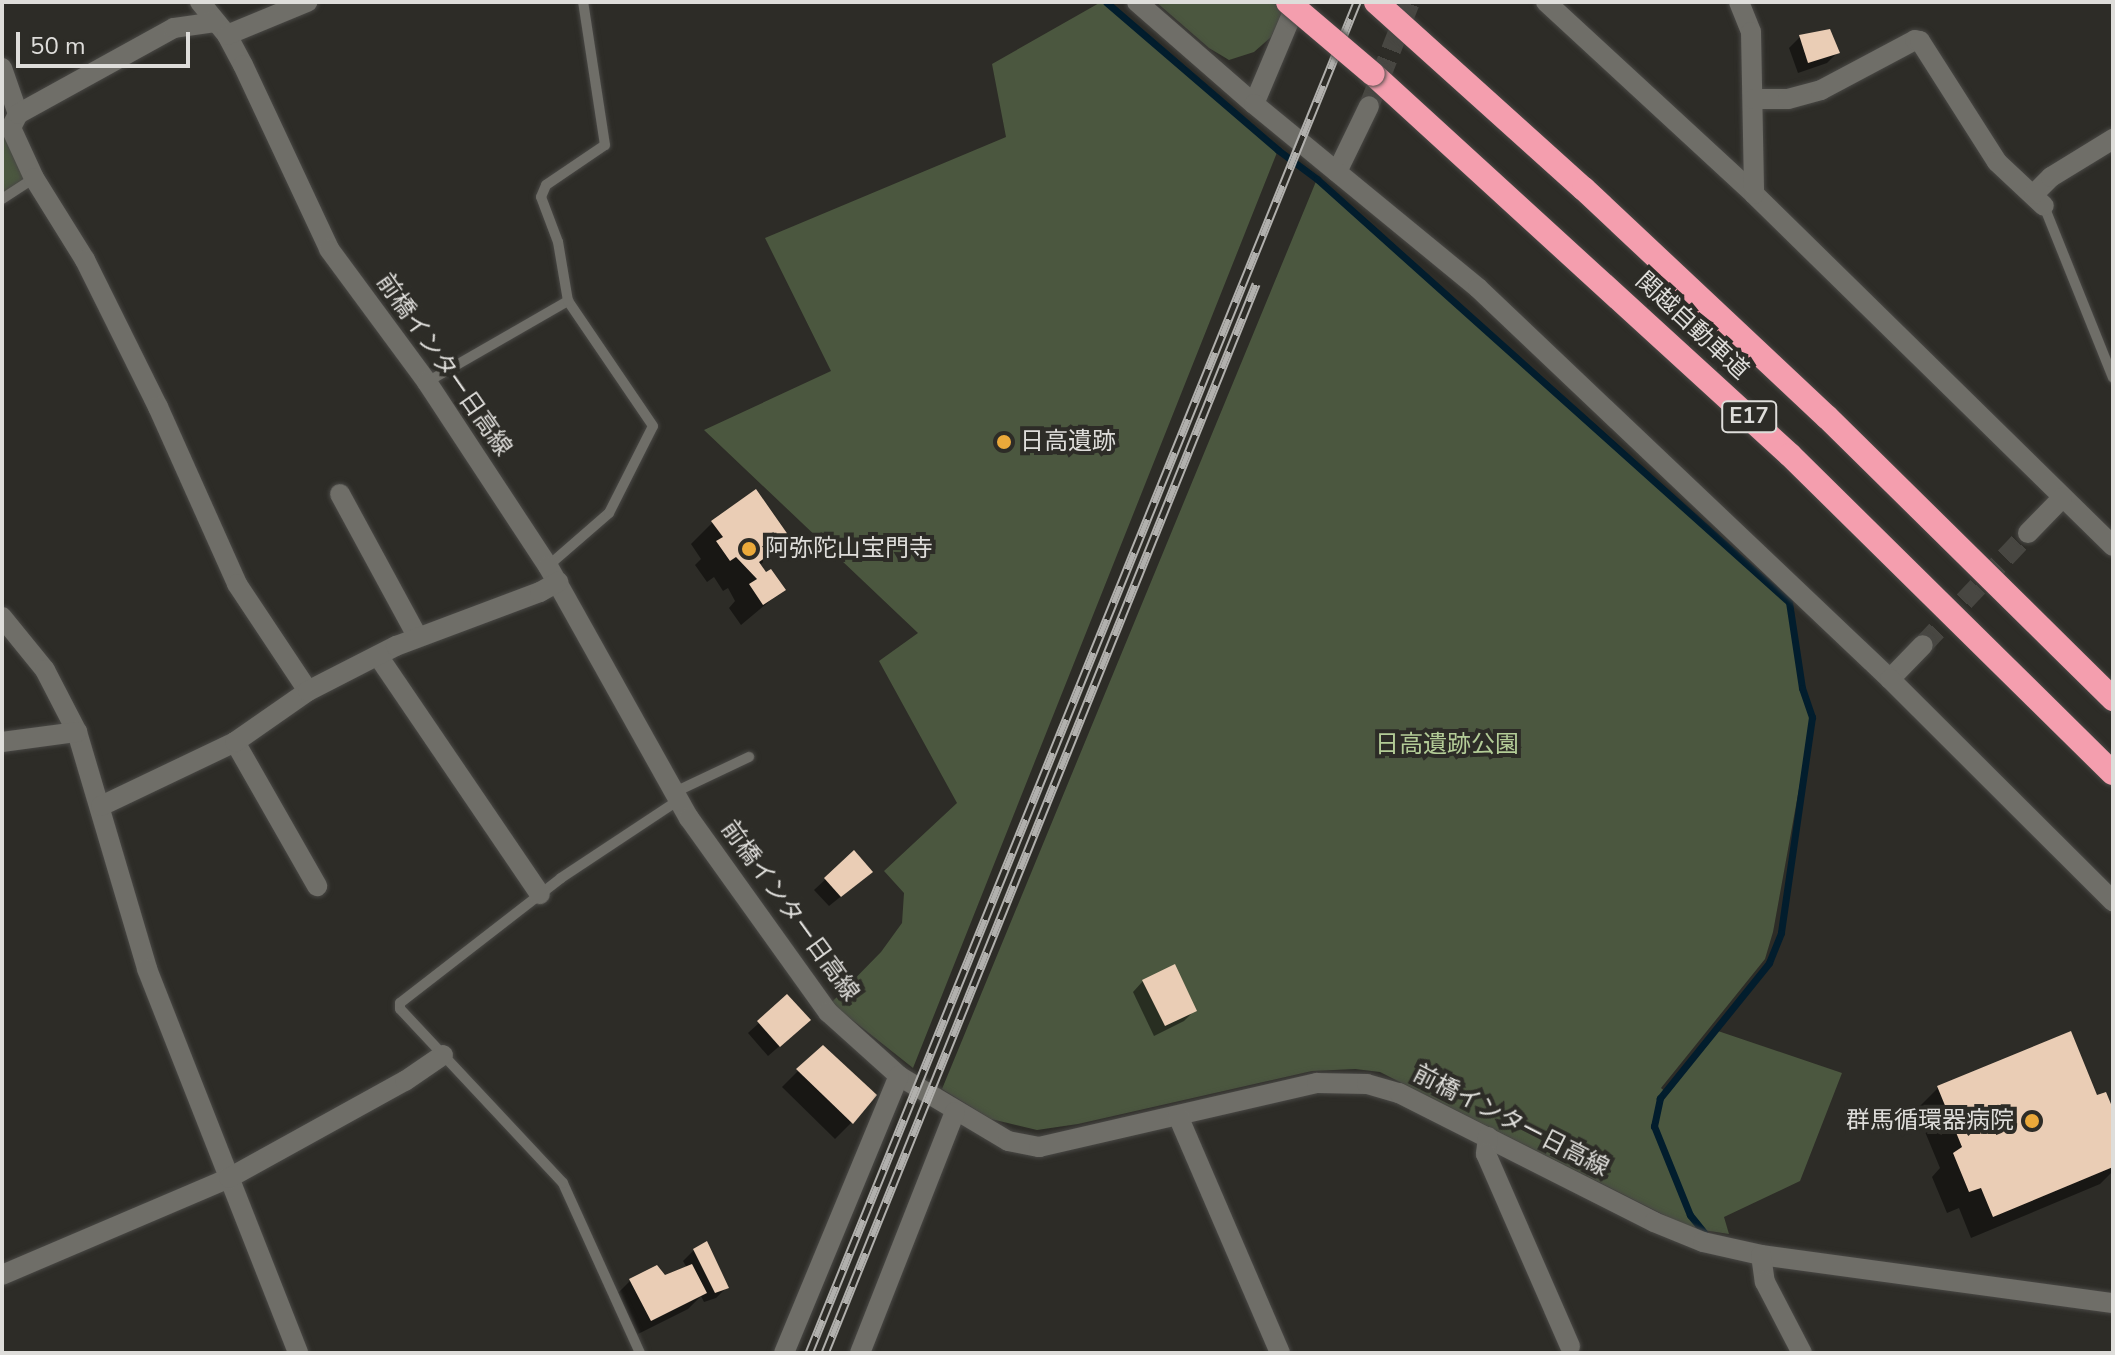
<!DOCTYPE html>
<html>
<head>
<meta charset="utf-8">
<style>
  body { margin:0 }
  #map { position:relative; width:2115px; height:1355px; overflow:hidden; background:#2d2c27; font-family:"Nunito Sans","Noto Sans JP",sans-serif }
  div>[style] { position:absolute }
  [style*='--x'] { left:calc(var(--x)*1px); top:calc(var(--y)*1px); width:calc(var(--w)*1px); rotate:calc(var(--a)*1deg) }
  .green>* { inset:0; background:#4b573f }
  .shadow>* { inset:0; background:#0007 }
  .stream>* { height:7px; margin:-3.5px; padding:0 3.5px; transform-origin:3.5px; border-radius:3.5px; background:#021d2d }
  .building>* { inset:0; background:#eacdb5 }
  .minor-tunnel>* { height:20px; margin-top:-10px; transform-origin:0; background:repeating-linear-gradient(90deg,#484742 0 20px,transparent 0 30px) }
  .roads { filter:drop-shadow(0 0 2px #494845) drop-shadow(0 0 2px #494845) }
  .service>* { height:10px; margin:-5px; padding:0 5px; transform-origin:5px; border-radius:5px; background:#6f6e68 }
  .minor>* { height:20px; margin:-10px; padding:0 10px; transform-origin:10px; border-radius:10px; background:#6f6e68 }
  .tertiary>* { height:20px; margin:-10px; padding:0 10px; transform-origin:10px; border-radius:10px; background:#6f6e68 }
  .motorway>* { height:24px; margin:-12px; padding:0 12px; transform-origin:12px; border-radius:12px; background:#f49eae }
  .rail>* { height:9px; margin-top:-4.5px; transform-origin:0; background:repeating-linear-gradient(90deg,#2d2c27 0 18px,#b1b0ad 0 36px); box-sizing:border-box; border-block:2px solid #b1b0ad }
  .bridges { filter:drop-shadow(0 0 2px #494845) drop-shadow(0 0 2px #494845) }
  .motorway-bridge>* { height:24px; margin:-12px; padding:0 12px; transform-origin:12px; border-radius:12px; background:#f49eae }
  .dots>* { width:22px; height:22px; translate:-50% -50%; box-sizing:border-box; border:4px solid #2d2c27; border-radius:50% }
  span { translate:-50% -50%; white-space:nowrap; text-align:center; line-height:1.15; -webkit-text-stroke:8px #2d2c27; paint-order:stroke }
  .shield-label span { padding:2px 6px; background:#2d2c27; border:2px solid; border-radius:6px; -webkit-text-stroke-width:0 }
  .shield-label { font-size:22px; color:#deddda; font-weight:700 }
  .street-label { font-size:24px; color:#deddda }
  .poi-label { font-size:24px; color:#deddda }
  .left { translate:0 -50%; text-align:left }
  .right { translate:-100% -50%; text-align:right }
  .park-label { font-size:24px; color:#b3cc97 }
  .frame { position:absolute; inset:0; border:4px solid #deddda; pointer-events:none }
  .scale { position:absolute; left:16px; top:32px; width:174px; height:36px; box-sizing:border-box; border:4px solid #deddda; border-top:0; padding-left:10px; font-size:24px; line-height:28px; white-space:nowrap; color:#deddda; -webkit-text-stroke:6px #2d2c27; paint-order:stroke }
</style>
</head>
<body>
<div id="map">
  <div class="green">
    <div style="clip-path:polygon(1101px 2px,1106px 2px,1278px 150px,913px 1068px,831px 1003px,881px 952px,902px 923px,904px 893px,884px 871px,957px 803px,879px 661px,918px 633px,704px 430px,831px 371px,765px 238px,1006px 137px,992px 64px)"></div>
    <div style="clip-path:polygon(1156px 2px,1287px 2px,1271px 37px,1254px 52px,1229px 60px,1209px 48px)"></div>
    <div style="clip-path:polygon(2px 129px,25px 175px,21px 183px,2px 194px)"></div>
    <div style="clip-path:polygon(1317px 179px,1789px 602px,1802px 688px,1812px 717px,1773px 932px,1765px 959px,1661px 1088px,1668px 1094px,1718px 1031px,1842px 1073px,1800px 1181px,1724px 1217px,1729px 1234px,1690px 1228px,1380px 1072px,1355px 1069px,1312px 1071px,1078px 1124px,1037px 1130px,991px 1119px,942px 1089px)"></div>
  </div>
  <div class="shadow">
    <div style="clip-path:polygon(1800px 37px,1838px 52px,1827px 63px,1798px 73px,1789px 48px)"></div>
    <div style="clip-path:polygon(713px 522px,788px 539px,759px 566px,783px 590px,741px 625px,729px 608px,735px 601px,728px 588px,723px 591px,714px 577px,707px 582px,695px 565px,701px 559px,691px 544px)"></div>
    <div style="clip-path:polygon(854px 853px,859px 882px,829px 906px,814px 890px)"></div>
    <div style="clip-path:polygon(1143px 981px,1195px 1010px,1184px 1021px,1154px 1036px,1133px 992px)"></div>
    <div style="clip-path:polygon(759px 1023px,797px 1031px,768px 1056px,748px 1033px)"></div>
    <div style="clip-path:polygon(798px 1071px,852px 1122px,835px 1139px,782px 1087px)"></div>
    <div style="clip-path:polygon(1938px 1088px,2096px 1098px,2113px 1114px,2113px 1171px,2100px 1184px,1971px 1238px,1959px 1208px,1947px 1213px,1932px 1177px,1940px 1168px,1916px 1110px)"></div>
    <div style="clip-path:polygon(694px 1250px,727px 1287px,716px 1298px,704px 1302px,701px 1296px,688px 1309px,634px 1336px,614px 1297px,630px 1281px,664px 1277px,687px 1268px,683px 1261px)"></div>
  </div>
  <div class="stream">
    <div style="--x:1106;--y:2;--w:227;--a:40.7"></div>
    <div style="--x:1278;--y:150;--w:49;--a:36.6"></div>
    <div style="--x:1317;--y:179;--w:634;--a:41.87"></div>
    <div style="--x:1789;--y:602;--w:87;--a:81.4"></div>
    <div style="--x:1802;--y:688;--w:31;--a:71"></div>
    <div style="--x:1812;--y:717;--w:218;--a:98.2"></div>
    <div style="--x:1781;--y:933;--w:32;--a:112"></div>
    <div style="--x:1769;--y:963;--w:174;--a:128.9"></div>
    <div style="--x:1660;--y:1098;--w:29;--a:102"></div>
    <div style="--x:1654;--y:1126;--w:96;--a:68"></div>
    <div style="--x:1690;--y:1215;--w:22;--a:51"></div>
  </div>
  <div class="building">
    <div style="clip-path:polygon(1830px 29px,1840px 53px,1808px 63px,1799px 35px)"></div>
    <div style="clip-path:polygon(756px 489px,791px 539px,759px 562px,766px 572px,771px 569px,786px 590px,763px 605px,749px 584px,757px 579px,736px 557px,730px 561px,716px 541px,723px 537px,711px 521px)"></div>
    <div style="clip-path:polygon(854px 850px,873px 872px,841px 897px,824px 878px)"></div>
    <div style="clip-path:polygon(1175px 964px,1197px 1011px,1165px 1026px,1142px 980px)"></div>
    <div style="clip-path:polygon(787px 994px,811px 1020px,780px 1047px,757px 1021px)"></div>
    <div style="clip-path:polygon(2071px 1031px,2097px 1095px,2106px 1092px,2113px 1109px,2113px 1167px,1993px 1217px,1981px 1188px,1969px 1192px,1953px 1153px,1962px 1147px,1937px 1086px)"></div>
    <div style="clip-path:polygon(823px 1045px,877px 1095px,853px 1124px,796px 1069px)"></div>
    <div style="clip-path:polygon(707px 1241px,729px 1288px,715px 1293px,693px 1249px)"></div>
    <div style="clip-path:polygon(692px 1264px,707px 1293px,651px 1321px,629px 1279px,657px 1265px,665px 1275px)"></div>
  </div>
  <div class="minor-tunnel">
    <div style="--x:1369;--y:106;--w:112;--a:-68.5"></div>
    <div style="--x:1923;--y:645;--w:154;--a:-46.8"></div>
  </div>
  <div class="roads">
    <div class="service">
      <div style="--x:2;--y:199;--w:38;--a:-33"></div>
      <div style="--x:2044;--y:206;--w:185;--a:68.1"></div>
      <div style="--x:427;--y:382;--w:163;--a:-29.9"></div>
      <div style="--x:548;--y:566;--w:81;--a:-41"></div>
      <div style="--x:609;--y:513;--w:97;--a:-63.2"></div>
      <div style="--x:653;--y:426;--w:151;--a:-124.2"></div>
      <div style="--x:568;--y:301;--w:60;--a:-99.6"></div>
      <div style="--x:558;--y:242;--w:48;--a:-110.7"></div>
      <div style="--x:541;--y:197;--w:13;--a:-67"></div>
      <div style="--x:546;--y:185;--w:71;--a:-34.1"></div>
      <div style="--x:605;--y:145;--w:145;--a:-98.7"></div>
      <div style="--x:675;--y:792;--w:82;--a:-25.3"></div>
      <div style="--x:640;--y:1353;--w:187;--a:-114.4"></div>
      <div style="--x:563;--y:1183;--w:238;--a:-133.1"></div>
      <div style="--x:400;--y:1009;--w:6;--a:-90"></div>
      <div style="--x:400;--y:1003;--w:204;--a:-37.8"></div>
      <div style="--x:561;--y:878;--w:141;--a:-33.5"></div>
    </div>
    <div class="minor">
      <div style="--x:200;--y:2;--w:43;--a:50.7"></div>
      <div style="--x:227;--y:35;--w:34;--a:62"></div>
      <div style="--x:243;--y:65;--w:203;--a:64.9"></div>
      <div style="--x:329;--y:249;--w:165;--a:53.6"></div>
      <div style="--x:427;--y:382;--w:220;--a:56.7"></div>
      <div style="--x:548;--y:566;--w:289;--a:60.8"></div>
      <div style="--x:689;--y:818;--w:239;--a:54.4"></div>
      <div style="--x:828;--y:1012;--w:96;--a:42"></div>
      <div style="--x:899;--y:1076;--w:127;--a:30.8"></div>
      <div style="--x:1008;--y:1141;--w:32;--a:11"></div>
      <div style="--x:1039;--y:1147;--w:285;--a:-13"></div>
      <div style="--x:1317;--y:1083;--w:50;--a:1.1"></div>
      <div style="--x:1367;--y:1084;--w:33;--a:16"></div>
      <div style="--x:1399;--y:1093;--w:286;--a:26.8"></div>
      <div style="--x:1654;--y:1222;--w:53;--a:22.2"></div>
      <div style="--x:1703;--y:1242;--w:59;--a:12.6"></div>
      <div style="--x:1761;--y:1255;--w:355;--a:7.8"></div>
      <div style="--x:1546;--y:2;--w:283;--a:42.7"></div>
      <div style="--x:1754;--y:194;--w:503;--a:44.44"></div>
      <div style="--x:1739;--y:2;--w:32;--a:68"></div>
      <div style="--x:1751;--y:32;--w:162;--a:88.9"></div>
      <div style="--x:227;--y:35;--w:87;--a:-22.4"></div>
      <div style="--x:2;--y:68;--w:49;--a:70.8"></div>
      <div style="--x:18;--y:114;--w:16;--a:117"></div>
      <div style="--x:11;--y:128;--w:55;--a:65.3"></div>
      <div style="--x:34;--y:178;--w:97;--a:58.1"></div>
      <div style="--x:85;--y:260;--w:164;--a:63.6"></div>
      <div style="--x:158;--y:407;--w:194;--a:65.9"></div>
      <div style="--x:237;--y:584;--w:128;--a:56.4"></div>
      <div style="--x:1753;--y:99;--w:35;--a:0"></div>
      <div style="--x:1788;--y:99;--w:34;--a:-15"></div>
      <div style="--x:1821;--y:90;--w:106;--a:-28"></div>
      <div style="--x:1915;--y:40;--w:5;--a:11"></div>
      <div style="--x:1920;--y:41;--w:143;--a:57.5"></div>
      <div style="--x:1997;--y:162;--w:64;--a:43.1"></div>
      <div style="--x:1254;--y:104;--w:111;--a:-67.1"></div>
      <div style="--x:18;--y:114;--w:178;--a:-28.9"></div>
      <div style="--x:174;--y:28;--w:42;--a:-8.1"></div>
      <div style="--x:1337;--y:172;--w:73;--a:-64.1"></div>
      <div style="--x:2034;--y:194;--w:24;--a:-45"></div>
      <div style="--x:2051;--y:177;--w:73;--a:-31.5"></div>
      <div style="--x:340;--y:494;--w:162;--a:61.5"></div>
      <div style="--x:2028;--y:533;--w:49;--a:-45.8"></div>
      <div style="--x:2;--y:617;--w:68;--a:50.9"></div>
      <div style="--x:45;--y:670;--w:70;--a:62.7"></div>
      <div style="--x:77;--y:732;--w:247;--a:73.5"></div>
      <div style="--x:147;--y:969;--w:413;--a:68.5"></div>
      <div style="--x:378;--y:656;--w:288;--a:55.8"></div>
      <div style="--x:1890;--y:679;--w:47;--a:-45.9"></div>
      <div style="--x:2;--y:742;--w:76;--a:-7.6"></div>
      <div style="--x:235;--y:742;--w:166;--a:60.3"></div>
      <div style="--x:101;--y:806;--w:148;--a:-25.5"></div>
      <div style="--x:235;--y:742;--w:89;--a:-34.9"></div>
      <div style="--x:308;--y:691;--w:99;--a:-27.1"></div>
      <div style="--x:396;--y:646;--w:154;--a:-20.6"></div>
      <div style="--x:540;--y:592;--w:21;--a:-29"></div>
      <div style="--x:1178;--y:1116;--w:258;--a:66.7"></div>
      <div style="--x:1488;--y:1137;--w:17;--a:97"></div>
      <div style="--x:1486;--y:1154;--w:210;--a:66.4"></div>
      <div style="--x:1761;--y:1255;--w:27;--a:82"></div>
      <div style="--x:1765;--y:1282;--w:80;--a:62.5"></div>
      <div style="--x:2;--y:1275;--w:247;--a:-23.1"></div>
      <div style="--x:229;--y:1178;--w:201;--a:-28.9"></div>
      <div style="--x:405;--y:1081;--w:46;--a:-34.4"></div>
      <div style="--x:784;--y:1353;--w:300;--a:-67.5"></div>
      <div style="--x:860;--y:1353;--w:259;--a:-68.5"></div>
    </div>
    <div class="tertiary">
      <div style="--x:1137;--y:2;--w:155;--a:41.1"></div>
      <div style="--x:1254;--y:104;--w:290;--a:39.4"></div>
      <div style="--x:1478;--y:288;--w:568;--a:43.5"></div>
      <div style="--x:1890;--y:679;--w:315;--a:44.9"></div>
    </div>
    <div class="motorway">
      <div style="--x:1376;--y:2;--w:280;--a:42"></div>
      <div style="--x:1584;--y:189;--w:333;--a:43.2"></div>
      <div style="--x:1827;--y:417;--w:402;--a:44.6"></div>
      <div style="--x:1373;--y:74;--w:565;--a:42.42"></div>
      <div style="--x:1790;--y:455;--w:453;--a:44.6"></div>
    </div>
  </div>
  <div class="rail">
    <div style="--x:809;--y:1353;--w:1458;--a:-67.92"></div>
    <div style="--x:825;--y:1353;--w:1153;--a:-68.04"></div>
  </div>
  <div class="bridges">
    <div class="motorway-bridge">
      <div style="--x:1288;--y:2;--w:111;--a:40.3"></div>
    </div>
  </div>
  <div class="dots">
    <div style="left:1004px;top:442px;background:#eba93a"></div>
    <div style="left:749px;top:549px;background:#eba93a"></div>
    <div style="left:2032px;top:1121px;background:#eba93a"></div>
  </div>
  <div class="shield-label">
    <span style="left:1749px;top:417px">E17</span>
  </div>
  <div class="street-label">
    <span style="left:1692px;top:326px;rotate:43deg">関越自動車道</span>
    <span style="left:444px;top:365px;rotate:55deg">前橋インター日高線</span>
    <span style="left:790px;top:911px;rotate:54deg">前橋インター日高線</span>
    <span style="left:1511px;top:1121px;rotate:27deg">前橋インター日高線</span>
  </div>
  <div class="poi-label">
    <span class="left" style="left:1020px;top:442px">日高遺跡</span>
    <span class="left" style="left:765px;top:549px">阿弥陀山宝門寺</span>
    <span class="right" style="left:2014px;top:1121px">群馬循環器病院</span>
  </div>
  <div class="park-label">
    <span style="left:1447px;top:745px">日高遺跡公園</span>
  </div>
  <div class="frame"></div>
  <div class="scale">50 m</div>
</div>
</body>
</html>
